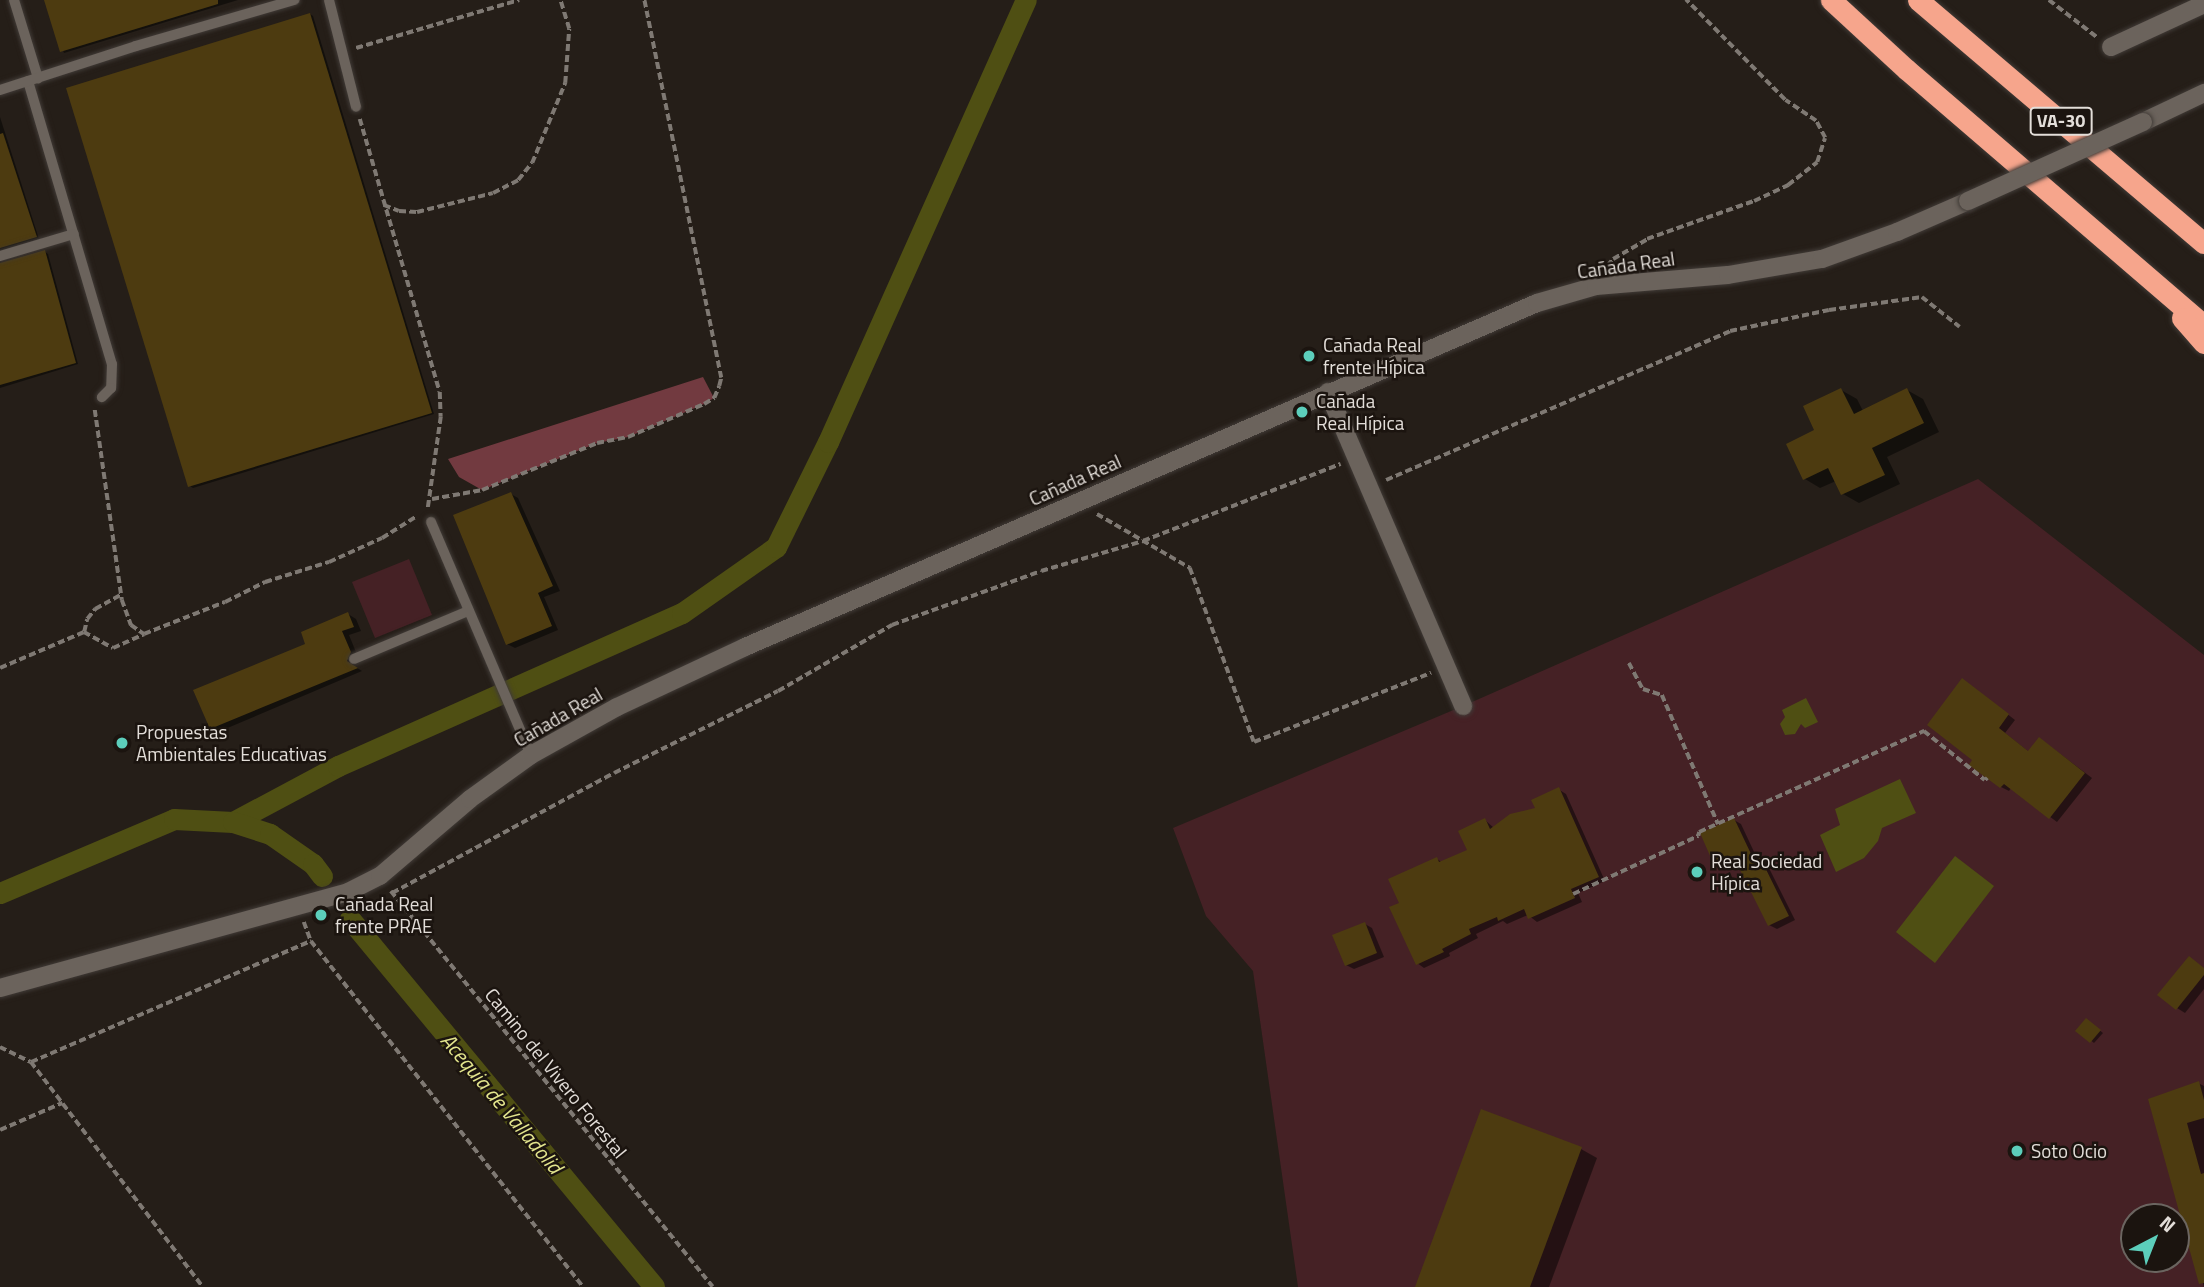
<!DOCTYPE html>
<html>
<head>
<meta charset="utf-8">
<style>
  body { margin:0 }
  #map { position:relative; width:2204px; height:1287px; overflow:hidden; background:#251e18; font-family:"Titillium Web",sans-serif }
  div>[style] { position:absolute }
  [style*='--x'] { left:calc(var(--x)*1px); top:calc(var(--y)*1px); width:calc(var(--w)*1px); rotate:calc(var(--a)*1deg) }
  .green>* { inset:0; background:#452125 }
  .forest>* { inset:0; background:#723a40 }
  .water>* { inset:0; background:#4f4f13 }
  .shadow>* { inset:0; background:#0007 }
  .canal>* { height:21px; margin:-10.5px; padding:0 10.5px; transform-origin:10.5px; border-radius:10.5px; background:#4f4f13 }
  .building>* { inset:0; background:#4d3b10 }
  .path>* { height:3.5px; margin-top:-1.75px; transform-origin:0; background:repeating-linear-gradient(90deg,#7f7973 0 7px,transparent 0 10.5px) }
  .roads { filter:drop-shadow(0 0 2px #413b37) drop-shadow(0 0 2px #413b37) }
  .service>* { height:10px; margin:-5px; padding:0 5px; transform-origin:5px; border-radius:5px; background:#6b635c }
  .minor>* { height:18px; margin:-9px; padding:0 9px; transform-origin:9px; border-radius:9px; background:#6b635c }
  .tertiary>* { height:18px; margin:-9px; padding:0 9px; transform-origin:9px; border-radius:9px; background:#6b635c }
  .motorway>* { height:21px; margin:-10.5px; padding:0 10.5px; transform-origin:10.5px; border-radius:10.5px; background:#f6a58c }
  .bridges { filter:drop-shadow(0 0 2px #413b37) drop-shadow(0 0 2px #413b37) }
  .tertiary-bridge>* { height:18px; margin:-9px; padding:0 9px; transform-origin:9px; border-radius:9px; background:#6b635c }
  .dots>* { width:19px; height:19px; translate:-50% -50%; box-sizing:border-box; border:4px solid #1b140f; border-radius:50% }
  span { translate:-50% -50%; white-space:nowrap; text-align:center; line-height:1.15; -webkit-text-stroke:5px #1b140f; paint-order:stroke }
  .shield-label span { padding:2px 5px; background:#1b140f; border:2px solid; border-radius:5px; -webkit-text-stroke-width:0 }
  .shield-label { font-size:18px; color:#e3ded9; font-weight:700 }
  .street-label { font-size:19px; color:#e3ded9 }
  .poi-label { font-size:19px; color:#e3ded9 }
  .left { translate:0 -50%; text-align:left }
  .water-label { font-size:21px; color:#e3e58d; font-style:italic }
  .north { position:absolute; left:2120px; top:1203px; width:70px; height:70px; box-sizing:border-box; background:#1b140f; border:2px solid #6b6560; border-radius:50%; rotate:42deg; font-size:19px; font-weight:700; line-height:28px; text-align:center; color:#e3ded9 }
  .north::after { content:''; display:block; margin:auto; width:24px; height:32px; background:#5ccebb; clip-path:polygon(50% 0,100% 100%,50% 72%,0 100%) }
</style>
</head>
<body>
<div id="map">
  <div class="green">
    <div style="clip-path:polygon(evenodd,1978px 479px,2204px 655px,2204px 1287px,1298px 1287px,1253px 971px,1206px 916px,1173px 828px,1463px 706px,1978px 479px,2134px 1217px,2176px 1217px,2176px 1259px,2134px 1259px,2134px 1217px)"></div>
    <div style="clip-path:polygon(409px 559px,432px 615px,375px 638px,352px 582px)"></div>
  </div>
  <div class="forest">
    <div style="clip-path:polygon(703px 377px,714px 398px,704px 404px,628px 437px,597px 443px,482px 490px,459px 477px,448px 459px)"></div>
  </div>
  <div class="water">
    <div style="clip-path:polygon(1806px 698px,1818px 722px,1805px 728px,1801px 724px,1795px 734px,1785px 735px,1780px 724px,1785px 717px,1782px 710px)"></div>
    <div style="clip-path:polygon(1900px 779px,1916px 813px,1882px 828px,1878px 841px,1864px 858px,1836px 872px,1820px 835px,1840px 825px,1835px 809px)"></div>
    <div style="clip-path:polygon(1955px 856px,1994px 886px,1935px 963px,1896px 932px)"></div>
  </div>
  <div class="shadow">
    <div style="clip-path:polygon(45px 0,238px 0,64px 53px)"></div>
    <div style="clip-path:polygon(310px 14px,313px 16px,434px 414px,193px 488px,190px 486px)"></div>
    <div style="clip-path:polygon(0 117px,39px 239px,0 251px)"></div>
    <div style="clip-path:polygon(45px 252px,48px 254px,78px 364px,0 388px,0 264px)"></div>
    <div style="clip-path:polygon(1841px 390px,1857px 399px,1863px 411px,1907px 390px,1923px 399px,1939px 432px,1887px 457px,1900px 484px,1859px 503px,1843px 494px,1836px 481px,1820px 488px,1805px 479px,1817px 431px)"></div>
    <div style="clip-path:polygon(511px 494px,518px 498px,560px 591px,544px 597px,558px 630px,515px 648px,507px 644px)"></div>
    <div style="clip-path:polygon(348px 614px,356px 619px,361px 631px,349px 635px,358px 657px,354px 666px,362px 671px,218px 732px,211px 727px,308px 645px)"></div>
    <div style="clip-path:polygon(1970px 685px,2015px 720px,2005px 733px,2029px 752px,2047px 744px,2092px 778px,2057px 822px,2011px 788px,2009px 791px,2001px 787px,1971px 764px,1975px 760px)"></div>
    <div style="clip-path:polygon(1558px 789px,1566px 794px,1605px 881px,1578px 893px,1582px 902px,1537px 922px,1528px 915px,1507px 924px,1503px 921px,1476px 934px,1478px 938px,1449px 953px,1450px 956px,1424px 968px,1417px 963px,1401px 904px,1437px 859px,1443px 863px,1469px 851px,1485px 820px,1494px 828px,1537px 810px)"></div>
    <div style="clip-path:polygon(1734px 820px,1741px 824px,1756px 856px,1765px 860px,1795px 920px,1777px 929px,1769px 925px,1739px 863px,1724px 870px,1717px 865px)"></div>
    <div style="clip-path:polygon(1365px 924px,1372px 928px,1384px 957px,1354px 969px,1346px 965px)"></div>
    <div style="clip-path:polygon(2204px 968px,2204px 989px,2185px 1013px,2177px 1008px)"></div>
    <div style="clip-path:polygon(2089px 1022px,2103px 1033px,2094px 1043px,2078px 1030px)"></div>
    <div style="clip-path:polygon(2198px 1083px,2204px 1086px,2204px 1287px,2150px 1100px)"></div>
    <div style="clip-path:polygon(1581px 1149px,1597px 1158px,1549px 1287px,1417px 1287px)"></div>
  </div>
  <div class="canal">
    <div style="--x:233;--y:822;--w:119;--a:-28.1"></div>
    <div style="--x:338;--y:766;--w:376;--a:-24"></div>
    <div style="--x:682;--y:613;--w:115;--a:-35.1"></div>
    <div style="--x:776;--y:547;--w:117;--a:-63.7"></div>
    <div style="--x:828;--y:442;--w:484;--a:-65.9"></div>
    <div style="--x:0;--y:893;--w:189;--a:-23"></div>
    <div style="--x:174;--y:819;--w:59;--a:2.9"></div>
    <div style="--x:233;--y:822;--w:39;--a:18"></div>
    <div style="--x:270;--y:834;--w:52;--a:34.9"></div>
    <div style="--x:313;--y:864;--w:15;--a:53"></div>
    <div style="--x:350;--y:919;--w:477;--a:50.4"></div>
  </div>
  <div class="building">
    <div style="clip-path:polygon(44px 0,218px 0,218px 4px,60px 52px)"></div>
    <div style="clip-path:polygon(310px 13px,432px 413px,188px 487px,66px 88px)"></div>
    <div style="clip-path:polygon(3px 133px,37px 237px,0 248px,0 134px)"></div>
    <div style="clip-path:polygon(45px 250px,76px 363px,0 385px,0 263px)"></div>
    <div style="clip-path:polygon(1841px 388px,1854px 414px,1907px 388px,1924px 423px,1872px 448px,1885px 475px,1841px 495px,1828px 468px,1803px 480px,1786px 444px,1814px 430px,1803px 406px)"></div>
    <div style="clip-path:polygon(511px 492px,553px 586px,538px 593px,552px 626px,506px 645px,453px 515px)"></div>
    <div style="clip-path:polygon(348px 612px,354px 627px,342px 631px,351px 652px,347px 661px,358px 668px,210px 729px,193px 690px,305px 644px,301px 632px)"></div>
    <div style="clip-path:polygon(1962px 678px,2009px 714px,1999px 728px,2028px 751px,2039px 737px,2085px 773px,2049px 819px,2004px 784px,2000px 788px,1969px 765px,1972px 760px,1927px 725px)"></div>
    <div style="clip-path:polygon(1559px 787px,1599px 877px,1571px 889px,1575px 898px,1528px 919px,1524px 909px,1498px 921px,1497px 917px,1469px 929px,1471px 934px,1442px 949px,1444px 952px,1416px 965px,1389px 907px,1399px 903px,1388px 879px,1437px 857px,1439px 862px,1467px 850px,1458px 831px,1485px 818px,1490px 829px,1510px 814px,1535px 808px,1531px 800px)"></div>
    <div style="clip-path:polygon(1734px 818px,1752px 856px,1758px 853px,1789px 916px,1768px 926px,1734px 858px,1715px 867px,1700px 833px)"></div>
    <div style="clip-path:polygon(1365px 922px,1377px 953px,1345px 966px,1332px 935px)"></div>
    <div style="clip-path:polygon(2189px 956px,2204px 968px,2204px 975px,2176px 1010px,2157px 995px)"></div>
    <div style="clip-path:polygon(2086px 1018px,2101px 1030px,2090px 1043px,2075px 1031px)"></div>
    <div style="clip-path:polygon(2199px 1081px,2204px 1100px,2204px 1118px,2187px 1123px,2201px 1174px,2204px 1173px,2204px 1283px,2199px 1284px,2148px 1099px)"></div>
    <div style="clip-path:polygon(1481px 1109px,1582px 1147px,1530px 1287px,1415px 1287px)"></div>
  </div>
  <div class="path">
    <div style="--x:2049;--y:0;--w:62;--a:37.8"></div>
    <div style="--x:356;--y:48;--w:170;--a:-16.4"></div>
    <div style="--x:360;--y:119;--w:284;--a:73.7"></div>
    <div style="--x:440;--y:392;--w:25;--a:88"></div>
    <div style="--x:441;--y:417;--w:92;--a:98.1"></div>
    <div style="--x:384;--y:205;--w:16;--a:22"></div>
    <div style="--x:399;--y:211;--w:18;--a:3"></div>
    <div style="--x:417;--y:212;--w:78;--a:-14"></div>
    <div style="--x:493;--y:193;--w:28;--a:-27"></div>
    <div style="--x:518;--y:180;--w:22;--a:-51"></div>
    <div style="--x:532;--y:163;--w:87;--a:-67.6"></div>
    <div style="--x:565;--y:83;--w:54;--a:-85.8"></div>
    <div style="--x:569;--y:29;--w:30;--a:-107"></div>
    <div style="--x:1607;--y:266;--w:9;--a:-49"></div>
    <div style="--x:1613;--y:259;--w:39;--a:-30"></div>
    <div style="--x:1647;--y:239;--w:114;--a:-19.6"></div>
    <div style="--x:1754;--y:201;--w:38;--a:-25"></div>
    <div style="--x:1788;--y:185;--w:37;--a:-38"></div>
    <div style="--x:1817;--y:162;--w:25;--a:-72"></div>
    <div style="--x:1825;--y:138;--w:19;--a:-118"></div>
    <div style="--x:1816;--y:121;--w:37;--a:-146"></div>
    <div style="--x:1785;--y:100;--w:141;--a:-134.7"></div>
    <div style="--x:95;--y:410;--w:192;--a:81.9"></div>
    <div style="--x:122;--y:600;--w:27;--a:70"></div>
    <div style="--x:131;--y:625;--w:16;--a:35"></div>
    <div style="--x:144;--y:634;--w:87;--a:-21.6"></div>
    <div style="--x:225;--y:602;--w:45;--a:-26.6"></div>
    <div style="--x:265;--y:582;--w:67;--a:-17.4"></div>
    <div style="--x:329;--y:562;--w:58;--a:-24.4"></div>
    <div style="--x:382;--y:538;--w:41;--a:-32.2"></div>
    <div style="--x:1386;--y:480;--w:375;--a:-23.4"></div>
    <div style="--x:1730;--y:331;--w:101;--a:-12"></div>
    <div style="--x:1829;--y:310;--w:94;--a:-8"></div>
    <div style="--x:1922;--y:297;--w:48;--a:38.3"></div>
    <div style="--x:432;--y:499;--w:51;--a:-10.2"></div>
    <div style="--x:482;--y:490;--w:124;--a:-22.2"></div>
    <div style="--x:597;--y:443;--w:32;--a:-11"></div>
    <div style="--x:628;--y:437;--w:83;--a:-23.5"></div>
    <div style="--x:704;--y:404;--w:12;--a:-31"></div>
    <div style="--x:714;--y:398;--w:13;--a:-67"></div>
    <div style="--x:719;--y:386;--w:8;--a:-76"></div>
    <div style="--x:721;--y:378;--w:386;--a:-101.5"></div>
    <div style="--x:1097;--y:514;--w:108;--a:30.1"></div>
    <div style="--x:1190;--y:568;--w:185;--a:69.8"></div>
    <div style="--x:1254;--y:742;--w:190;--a:-21.3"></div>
    <div style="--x:84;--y:632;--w:13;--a:-77"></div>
    <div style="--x:87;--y:619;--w:13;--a:-51"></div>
    <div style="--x:95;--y:609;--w:31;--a:-29"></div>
    <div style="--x:1629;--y:663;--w:30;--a:62"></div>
    <div style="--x:1643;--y:689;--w:20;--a:18"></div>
    <div style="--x:1662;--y:695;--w:141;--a:66.5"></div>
    <div style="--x:0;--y:668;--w:91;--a:-23.2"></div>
    <div style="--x:84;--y:632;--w:33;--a:29"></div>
    <div style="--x:113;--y:648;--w:34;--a:-24"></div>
    <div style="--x:391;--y:891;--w:510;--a:50.88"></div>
    <div style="--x:392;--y:893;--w:252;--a:-28.4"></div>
    <div style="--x:614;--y:773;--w:183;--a:-26.6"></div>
    <div style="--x:778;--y:691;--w:132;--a:-30.1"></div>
    <div style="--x:892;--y:625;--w:158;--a:-19.9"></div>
    <div style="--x:1041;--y:571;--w:106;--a:-16.4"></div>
    <div style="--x:1143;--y:541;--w:212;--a:-21.3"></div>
    <div style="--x:1573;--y:894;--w:138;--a:-24.9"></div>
    <div style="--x:1698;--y:836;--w:4;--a:-76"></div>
    <div style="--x:1699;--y:832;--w:247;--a:-24.2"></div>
    <div style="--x:1924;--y:731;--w:78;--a:38.8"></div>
    <div style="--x:1985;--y:780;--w:3;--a:-45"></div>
    <div style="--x:304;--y:922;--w:20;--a:70"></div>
    <div style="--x:311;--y:941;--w:440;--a:51.8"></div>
    <div style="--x:0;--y:1047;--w:34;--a:26"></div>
    <div style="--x:31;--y:1062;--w:305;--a:-23.4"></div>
    <div style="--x:31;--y:1062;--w:283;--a:52.6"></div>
    <div style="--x:0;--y:1130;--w:68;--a:-23.5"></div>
  </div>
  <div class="roads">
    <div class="service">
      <div style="--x:14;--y:0;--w:82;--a:72.9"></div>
      <div style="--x:329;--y:0;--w:110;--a:75.8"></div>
      <div style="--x:28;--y:81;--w:295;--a:73.5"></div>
      <div style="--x:112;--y:364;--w:24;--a:92"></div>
      <div style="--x:111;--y:388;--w:13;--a:135"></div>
      <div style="--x:0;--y:90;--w:143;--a:-17.9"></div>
      <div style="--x:136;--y:46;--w:165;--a:-16.2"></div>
      <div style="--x:0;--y:256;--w:77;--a:-16.6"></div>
      <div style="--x:431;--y:522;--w:254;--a:66.8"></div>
      <div style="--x:354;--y:659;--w:124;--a:-22.8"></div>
    </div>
    <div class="minor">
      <div style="--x:2111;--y:47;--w:102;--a:-24.8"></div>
      <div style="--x:1328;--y:392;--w:342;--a:66.7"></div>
    </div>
    <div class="tertiary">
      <div style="--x:2143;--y:122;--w:68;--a:-25.4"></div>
      <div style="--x:0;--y:988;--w:361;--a:-15.4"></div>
      <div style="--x:348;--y:892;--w:36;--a:-27"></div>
      <div style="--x:380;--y:876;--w:118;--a:-40.5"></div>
      <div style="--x:470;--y:799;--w:75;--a:-35.8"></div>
      <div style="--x:531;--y:755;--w:98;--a:-29.2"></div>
      <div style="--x:617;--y:707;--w:141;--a:-25.1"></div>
      <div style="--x:745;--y:647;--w:863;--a:-23.48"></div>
      <div style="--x:1537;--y:303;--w:61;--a:-16.1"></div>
      <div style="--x:1596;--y:286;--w:132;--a:-4.8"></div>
      <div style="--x:1728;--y:275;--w:95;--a:-9.7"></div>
      <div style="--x:1822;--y:259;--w:80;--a:-19.8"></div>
      <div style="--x:1897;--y:232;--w:77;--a:-23.6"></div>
    </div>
    <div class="motorway">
      <div style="--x:1831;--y:0;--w:102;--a:42.6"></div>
      <div style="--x:1906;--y:69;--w:393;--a:40.7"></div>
      <div style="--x:1918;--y:0;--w:375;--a:40.4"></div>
      <div style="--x:2182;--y:318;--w:33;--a:49"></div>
    </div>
  </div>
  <div class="bridges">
    <div class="tertiary-bridge">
      <div style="--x:1968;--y:201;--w:192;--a:-24.3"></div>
    </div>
  </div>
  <div class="dots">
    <div style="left:1309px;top:356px;background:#5ccebb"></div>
    <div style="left:1302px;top:412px;background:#5ccebb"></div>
    <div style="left:122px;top:743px;background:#5ccebb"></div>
    <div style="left:1697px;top:872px;background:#5ccebb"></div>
    <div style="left:321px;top:915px;background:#5ccebb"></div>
    <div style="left:2017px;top:1151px;background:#5ccebb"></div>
  </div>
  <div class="shield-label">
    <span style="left:2061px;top:121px">VA-30</span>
  </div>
  <div class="street-label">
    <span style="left:1626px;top:265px;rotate:-8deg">Cañada Real</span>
    <span style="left:1075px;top:480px;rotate:-24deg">Cañada Real</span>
    <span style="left:558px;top:717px;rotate:-30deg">Cañada Real</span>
    <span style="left:556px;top:1073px;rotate:51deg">Camino del Vivero Forestal</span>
  </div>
  <div class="poi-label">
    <span class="left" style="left:1323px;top:356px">Cañada Real<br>frente Hípica</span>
    <span class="left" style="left:1316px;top:412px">Cañada<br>Real Hípica</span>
    <span class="left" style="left:136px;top:743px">Propuestas<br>Ambientales Educativas</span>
    <span class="left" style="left:1711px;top:872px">Real Sociedad<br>Hípica</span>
    <span class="left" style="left:335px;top:915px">Cañada Real<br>frente PRAE</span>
    <span class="left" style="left:2031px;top:1151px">Soto Ocio</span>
  </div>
  <div class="water-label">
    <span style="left:502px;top:1103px;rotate:50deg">Acequia de Valladolid</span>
  </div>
  <div class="north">N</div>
</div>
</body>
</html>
